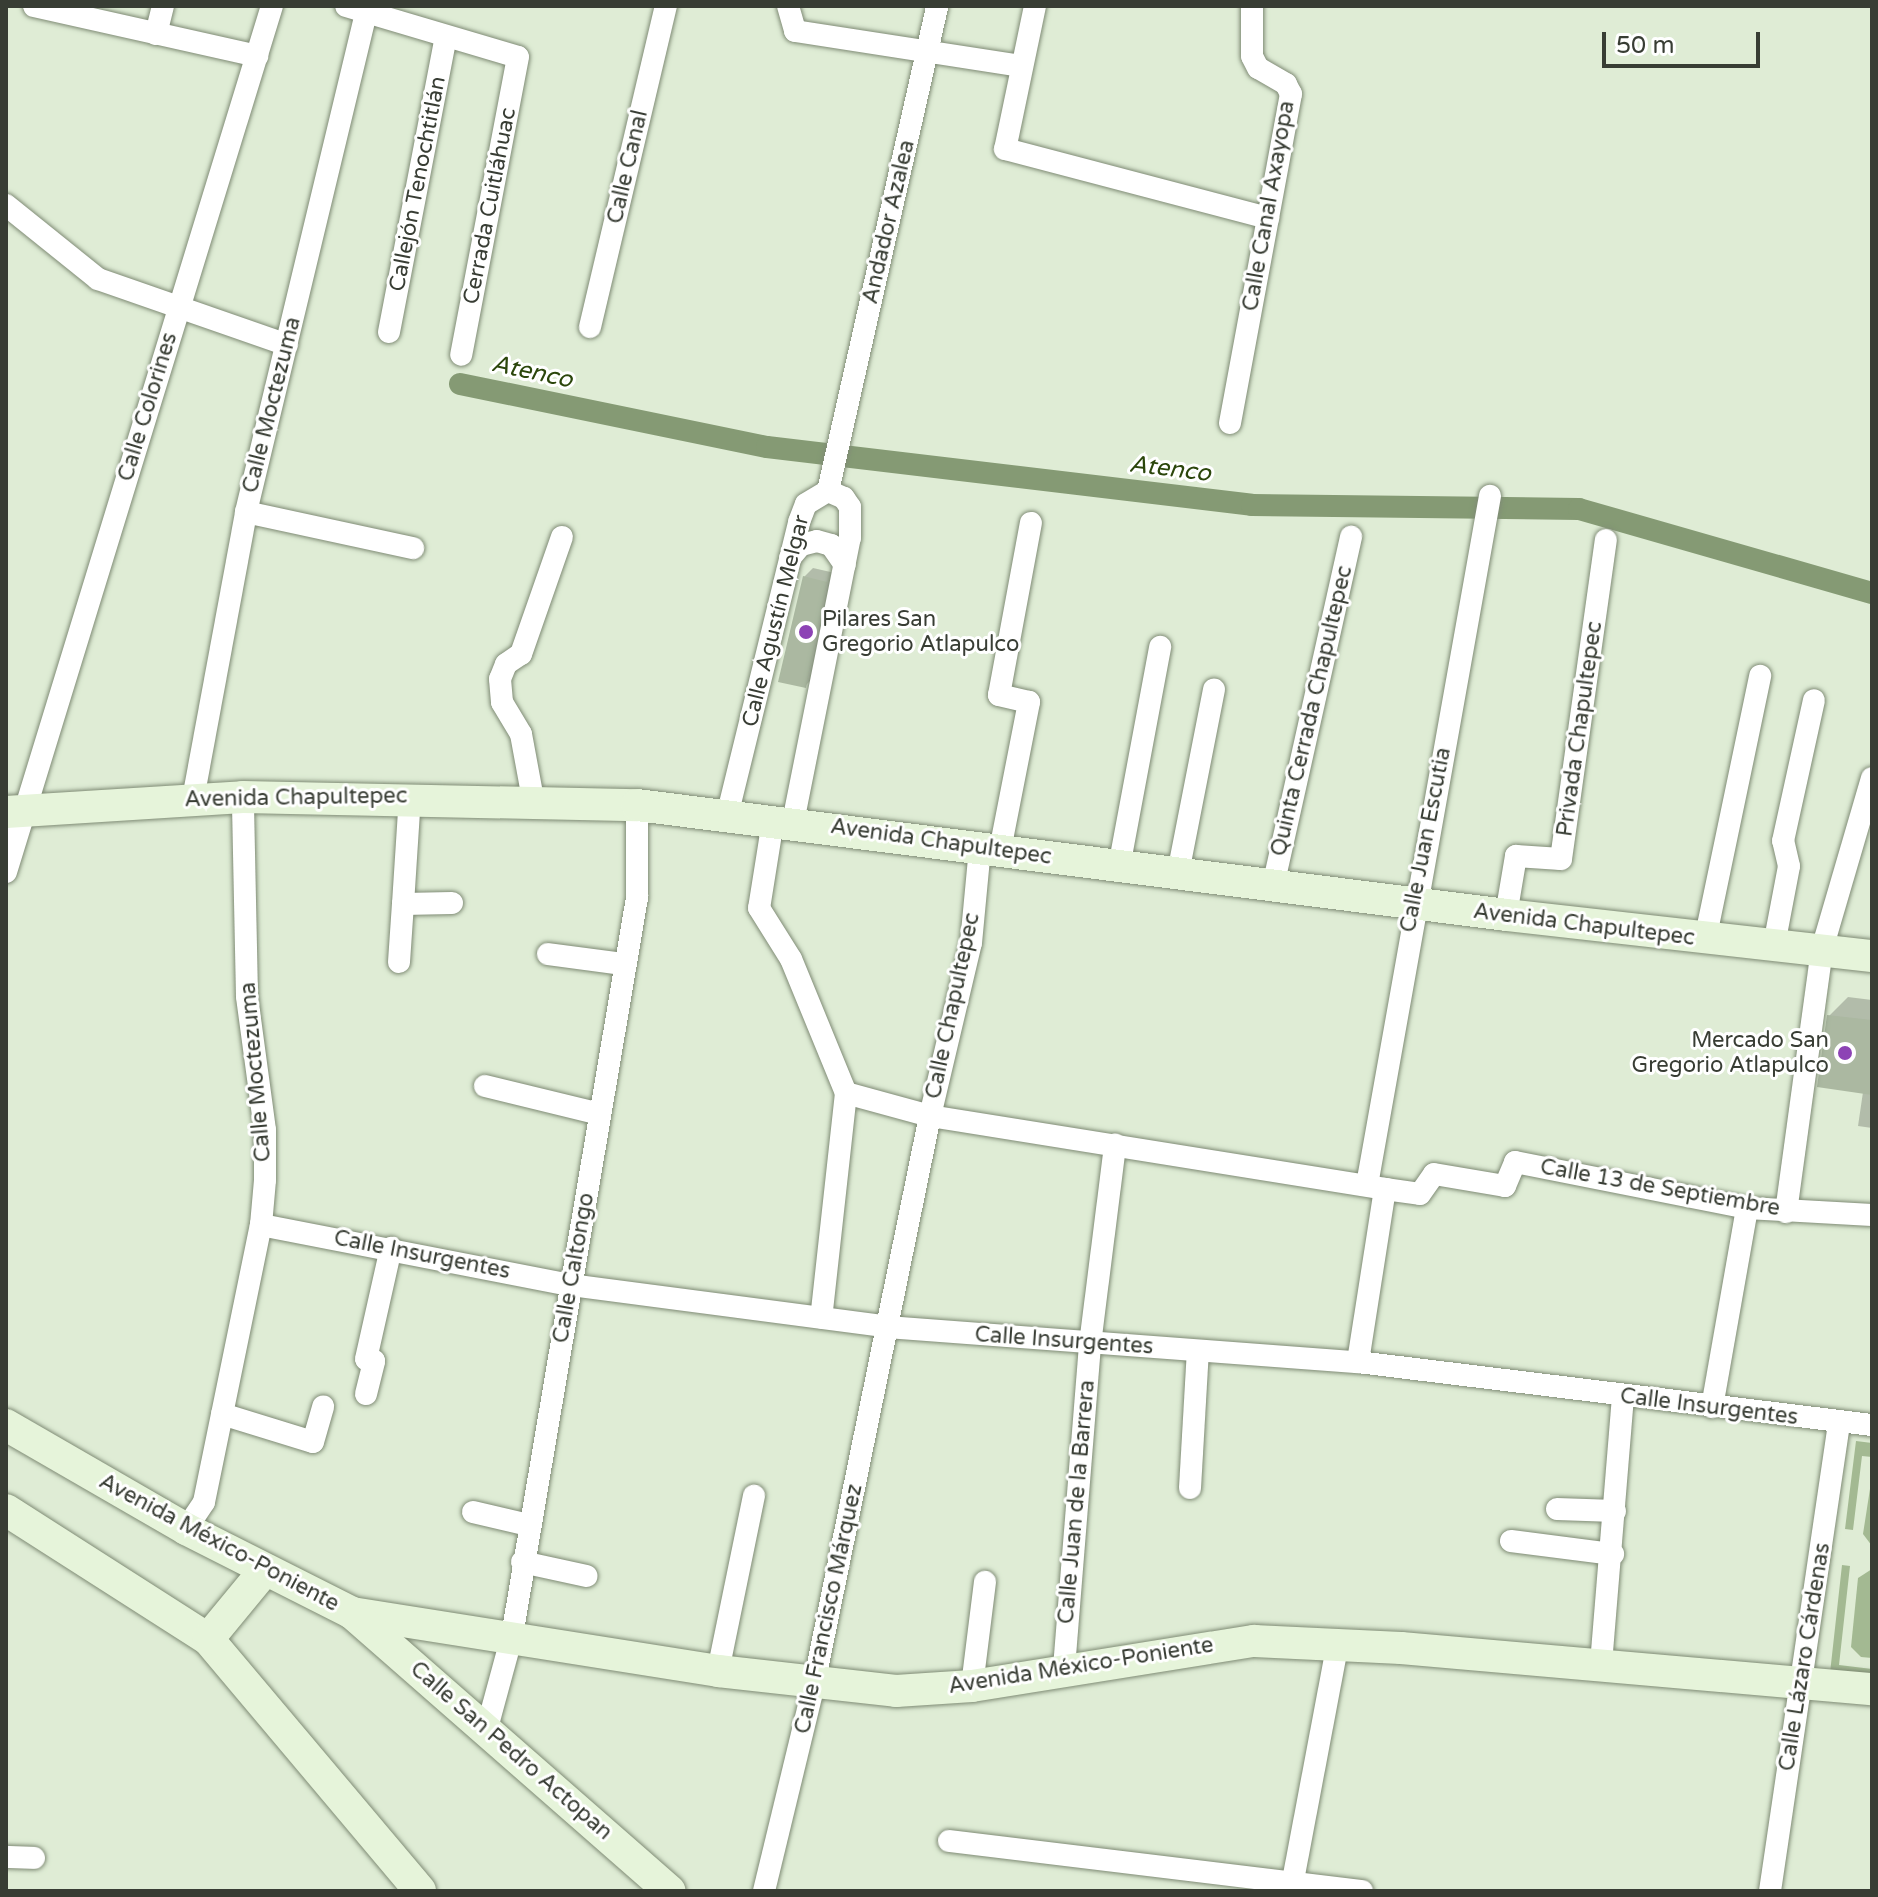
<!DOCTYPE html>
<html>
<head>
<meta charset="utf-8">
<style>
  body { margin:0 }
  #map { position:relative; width:1878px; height:1897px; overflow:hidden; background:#dfecd5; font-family:"Varela Round",sans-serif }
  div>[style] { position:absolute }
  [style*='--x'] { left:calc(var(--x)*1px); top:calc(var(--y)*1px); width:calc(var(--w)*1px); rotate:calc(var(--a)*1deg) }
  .forest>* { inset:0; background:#a3b992 }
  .shadow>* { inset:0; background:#0003 }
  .canal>* { height:22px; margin:-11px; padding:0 11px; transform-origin:11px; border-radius:11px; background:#859a74 }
  .building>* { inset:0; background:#abb8a1 }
  .roads { filter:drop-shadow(0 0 2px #7f8b75) drop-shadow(0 0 2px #7f8b75) }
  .street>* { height:22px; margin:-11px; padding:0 11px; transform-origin:11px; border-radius:11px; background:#fff }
  .secondary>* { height:32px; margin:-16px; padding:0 16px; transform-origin:16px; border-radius:16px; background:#e6f4da }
  .dots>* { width:22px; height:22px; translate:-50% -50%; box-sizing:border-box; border:4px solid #fff; border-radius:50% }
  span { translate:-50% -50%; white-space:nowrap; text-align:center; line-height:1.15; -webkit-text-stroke:6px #fff; paint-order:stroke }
  .street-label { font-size:22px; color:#383d34 }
  .poi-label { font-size:22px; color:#383d34 }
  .left { translate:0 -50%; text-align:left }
  .right { translate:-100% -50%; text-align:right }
  .water-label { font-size:24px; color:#2b460b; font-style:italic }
  .frame { position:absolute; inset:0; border:8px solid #383d34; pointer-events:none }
  .scale { position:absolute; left:1602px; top:32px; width:158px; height:36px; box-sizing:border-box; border:4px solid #383d34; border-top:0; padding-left:10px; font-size:24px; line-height:28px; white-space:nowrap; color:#383d34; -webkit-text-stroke:6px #fff; paint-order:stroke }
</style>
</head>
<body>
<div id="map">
  <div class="forest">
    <div style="clip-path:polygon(1856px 1441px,1872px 1443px,1872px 1457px,1862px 1456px,1853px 1530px,1845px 1529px)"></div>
    <div style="clip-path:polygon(1872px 1476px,1872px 1546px,1863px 1534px)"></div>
    <div style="clip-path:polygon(1842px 1565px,1850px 1566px,1839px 1665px,1872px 1669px,1872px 1677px,1830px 1673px)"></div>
    <div style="clip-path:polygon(1872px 1569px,1872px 1658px,1861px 1657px,1851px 1647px,1858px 1578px)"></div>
  </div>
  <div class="shadow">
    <div style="clip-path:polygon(813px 568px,835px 573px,814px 677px,805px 686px,804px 577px)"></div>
    <div style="clip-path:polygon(1848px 997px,1872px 1000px,1872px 1128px,1858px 1126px,1863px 1092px,1829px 1016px)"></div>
  </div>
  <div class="canal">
    <div style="--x:460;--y:384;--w:313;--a:11.6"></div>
    <div style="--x:767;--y:447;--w:488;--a:6.8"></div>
    <div style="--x:1252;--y:505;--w:327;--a:0.7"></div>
    <div style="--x:1579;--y:509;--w:305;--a:16"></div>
  </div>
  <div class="building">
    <div style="clip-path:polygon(803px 576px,827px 582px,806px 688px,778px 682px)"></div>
    <div style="clip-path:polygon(1827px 1015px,1872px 1020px,1872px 1095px,1817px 1087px)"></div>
  </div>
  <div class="roads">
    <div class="street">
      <div style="--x:34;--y:6;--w:229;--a:12.6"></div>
      <div style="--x:346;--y:6;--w:179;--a:16.5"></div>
      <div style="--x:518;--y:57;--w:303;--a:100.8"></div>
      <div style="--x:788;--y:6;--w:26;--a:74"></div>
      <div style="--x:795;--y:31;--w:228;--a:8.8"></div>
      <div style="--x:1035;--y:6;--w:146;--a:101.8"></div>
      <div style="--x:1005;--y:149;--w:272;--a:14.7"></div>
      <div style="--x:156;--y:34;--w:29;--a:-76"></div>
      <div style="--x:6;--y:205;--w:118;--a:38.8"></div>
      <div style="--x:98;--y:279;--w:200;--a:19.2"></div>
      <div style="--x:590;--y:327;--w:330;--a:-76.7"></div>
      <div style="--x:389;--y:332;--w:300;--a:-79.1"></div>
      <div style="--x:1230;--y:423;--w:335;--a:-79.5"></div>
      <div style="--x:1291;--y:94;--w:11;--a:-117"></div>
      <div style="--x:1286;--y:84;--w:32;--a:-150"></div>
      <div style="--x:1258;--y:68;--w:13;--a:-117"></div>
      <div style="--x:1252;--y:56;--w:50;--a:-90"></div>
      <div style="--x:828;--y:491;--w:497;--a:-77.3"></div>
      <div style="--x:246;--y:512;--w:171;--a:12.2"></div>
      <div style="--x:790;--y:558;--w:17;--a:-50"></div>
      <div style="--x:801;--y:545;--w:16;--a:-14"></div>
      <div style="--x:817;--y:541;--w:15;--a:16"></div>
      <div style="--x:831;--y:545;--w:24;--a:55"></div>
      <div style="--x:193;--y:799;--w:292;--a:-79.5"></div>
      <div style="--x:246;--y:512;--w:513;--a:-76.48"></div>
      <div style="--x:533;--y:799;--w:66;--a:-100.5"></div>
      <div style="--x:521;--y:734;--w:37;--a:-121"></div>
      <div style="--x:502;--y:702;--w:23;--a:-95"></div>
      <div style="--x:500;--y:679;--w:16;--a:-68"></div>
      <div style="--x:506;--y:664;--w:18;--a:-34"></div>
      <div style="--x:521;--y:654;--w:124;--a:-70.7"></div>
      <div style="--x:727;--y:816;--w:303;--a:-76.2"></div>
      <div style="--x:799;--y:522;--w:19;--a:-69"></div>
      <div style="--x:806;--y:504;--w:26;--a:-31"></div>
      <div style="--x:773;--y:821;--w:88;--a:99.1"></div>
      <div style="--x:759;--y:908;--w:60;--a:57.9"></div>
      <div style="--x:791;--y:959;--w:145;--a:67.7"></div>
      <div style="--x:846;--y:1093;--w:226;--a:96.3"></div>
      <div style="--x:793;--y:822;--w:290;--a:-78.7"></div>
      <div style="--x:850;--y:538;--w:31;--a:-90"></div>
      <div style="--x:850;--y:507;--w:11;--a:-124"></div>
      <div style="--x:844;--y:498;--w:17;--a:-156"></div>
      <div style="--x:1000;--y:850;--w:151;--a:-78.9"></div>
      <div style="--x:1029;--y:702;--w:31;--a:-167"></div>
      <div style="--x:999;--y:695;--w:175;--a:-79.5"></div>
      <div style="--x:1119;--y:867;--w:224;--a:-79.4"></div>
      <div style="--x:6;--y:872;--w:906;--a:-72.93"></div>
      <div style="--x:1178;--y:873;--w:187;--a:-78.9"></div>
      <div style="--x:1273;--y:886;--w:358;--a:-77.4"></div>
      <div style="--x:403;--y:904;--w:108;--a:-86.3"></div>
      <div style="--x:1506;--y:915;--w:60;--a:-80.4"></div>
      <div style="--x:1516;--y:856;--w:45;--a:3.8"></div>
      <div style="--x:1561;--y:859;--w:322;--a:-82"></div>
      <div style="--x:1705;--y:940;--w:270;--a:-78.2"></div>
      <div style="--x:1774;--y:945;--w:80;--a:-79.2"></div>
      <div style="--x:1789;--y:866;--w:26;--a:-103"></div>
      <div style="--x:1783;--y:841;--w:144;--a:-77.6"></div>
      <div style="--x:548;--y:954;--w:76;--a:7.6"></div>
      <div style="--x:399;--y:962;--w:58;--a:-86.1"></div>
      <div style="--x:403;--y:904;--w:49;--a:-1.2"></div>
      <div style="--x:485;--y:1086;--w:118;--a:13.7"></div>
      <div style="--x:846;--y:1093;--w:87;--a:15.3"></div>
      <div style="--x:930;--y:1116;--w:178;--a:-76.7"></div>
      <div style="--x:971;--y:943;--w:95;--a:-84.6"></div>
      <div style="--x:1367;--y:1185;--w:700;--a:-79.88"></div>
      <div style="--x:1385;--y:1189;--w:35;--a:8"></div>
      <div style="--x:1420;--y:1194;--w:24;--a:-55"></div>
      <div style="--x:1434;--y:1174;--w:72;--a:9.6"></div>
      <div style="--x:1505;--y:1186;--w:26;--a:-67"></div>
      <div style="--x:1515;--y:1162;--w:237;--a:11.2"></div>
      <div style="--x:1747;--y:1208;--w:125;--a:3.2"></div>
      <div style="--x:1786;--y:1212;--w:265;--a:-82.2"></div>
      <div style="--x:1822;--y:949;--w:178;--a:-73.7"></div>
      <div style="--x:261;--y:1225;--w:316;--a:11"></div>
      <div style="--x:571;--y:1285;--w:320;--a:7.5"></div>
      <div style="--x:888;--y:1327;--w:471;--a:4.3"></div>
      <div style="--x:1358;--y:1362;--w:518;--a:6.99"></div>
      <div style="--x:366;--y:1394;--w:34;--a:-76"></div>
      <div style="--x:374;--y:1361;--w:8;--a:-166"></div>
      <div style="--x:366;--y:1359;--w:114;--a:-77.3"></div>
      <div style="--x:1712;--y:1407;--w:202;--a:-80"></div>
      <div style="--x:222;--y:1414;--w:95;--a:17.1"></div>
      <div style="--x:313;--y:1442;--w:37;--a:-74"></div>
      <div style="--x:1190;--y:1488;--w:137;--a:-86.7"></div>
      <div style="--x:1557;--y:1509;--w:58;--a:2"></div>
      <div style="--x:473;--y:1512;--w:57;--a:13.1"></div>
      <div style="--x:186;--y:1529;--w:32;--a:-56"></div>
      <div style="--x:204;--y:1502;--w:283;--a:-78.4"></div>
      <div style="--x:261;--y:1225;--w:45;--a:-84.9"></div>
      <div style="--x:265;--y:1180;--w:50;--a:-90"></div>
      <div style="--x:265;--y:1130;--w:135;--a:-97.7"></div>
      <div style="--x:247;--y:996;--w:199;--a:-91.2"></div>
      <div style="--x:1511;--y:1541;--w:103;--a:7.3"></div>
      <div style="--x:522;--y:1562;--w:66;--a:12.3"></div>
      <div style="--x:1601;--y:1664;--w:268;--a:-85.3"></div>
      <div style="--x:1064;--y:1668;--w:325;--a:-85.4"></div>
      <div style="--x:1090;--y:1344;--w:201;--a:-82.8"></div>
      <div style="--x:718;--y:1671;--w:179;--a:-78.4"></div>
      <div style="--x:972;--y:1686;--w:105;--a:-82.9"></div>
      <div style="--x:487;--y:1728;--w:95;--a:-74.8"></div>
      <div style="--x:512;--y:1636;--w:749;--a:-80.39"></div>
      <div style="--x:637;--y:898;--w:93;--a:-90"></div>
      <div style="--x:949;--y:1841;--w:416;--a:6.9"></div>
      <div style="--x:6;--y:1857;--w:28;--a:2"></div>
      <div style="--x:764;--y:1891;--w:213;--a:-76.4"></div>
      <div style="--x:814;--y:1684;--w:580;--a:-78.46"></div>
      <div style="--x:930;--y:1116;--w:461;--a:9.1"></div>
      <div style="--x:1385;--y:1189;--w:175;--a:98.9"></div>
      <div style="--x:1291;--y:1891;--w:252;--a:-79.3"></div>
      <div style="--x:1770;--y:1891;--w:473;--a:-81.6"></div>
    </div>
    <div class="secondary">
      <div style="--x:6;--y:812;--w:237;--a:-3.6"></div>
      <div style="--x:243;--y:797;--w:394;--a:1.2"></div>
      <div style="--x:637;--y:805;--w:876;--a:7.21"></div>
      <div style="--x:1506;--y:915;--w:368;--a:6.4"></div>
      <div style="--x:6;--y:1425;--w:208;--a:30"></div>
      <div style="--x:186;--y:1529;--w:186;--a:26.8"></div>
      <div style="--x:352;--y:1613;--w:371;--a:9"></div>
      <div style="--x:718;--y:1671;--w:179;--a:6.4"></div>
      <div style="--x:896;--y:1691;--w:76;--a:-3.8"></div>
      <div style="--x:972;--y:1686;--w:286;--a:-9.1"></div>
      <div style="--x:1254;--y:1641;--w:147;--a:2.7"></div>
      <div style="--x:1401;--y:1648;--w:473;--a:5"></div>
      <div style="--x:6;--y:1510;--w:240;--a:32.6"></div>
      <div style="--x:208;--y:1639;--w:329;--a:49.9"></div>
      <div style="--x:352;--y:1613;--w:422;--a:41.2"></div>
      <div style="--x:208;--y:1639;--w:88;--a:-50.5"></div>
    </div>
  </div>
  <div class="dots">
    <div style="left:806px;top:632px;background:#8d43b5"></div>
    <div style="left:1845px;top:1053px;background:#8d43b5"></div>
  </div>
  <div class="street-label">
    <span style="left:628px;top:167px;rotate:-77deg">Calle Canal</span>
    <span style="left:418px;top:184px;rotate:-79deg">Callejón Tenochtitlán</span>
    <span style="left:490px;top:206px;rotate:-79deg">Cerrada Cuitláhuac</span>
    <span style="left:1269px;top:206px;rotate:-80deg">Calle Canal Axayopa</span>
    <span style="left:889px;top:222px;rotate:-77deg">Andador Azalea</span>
    <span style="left:272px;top:405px;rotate:-76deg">Calle Moctezuma</span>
    <span style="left:148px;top:407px;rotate:-73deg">Calle Colorines</span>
    <span style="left:776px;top:621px;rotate:-76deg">Calle Agustín Melgar</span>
    <span style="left:1312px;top:711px;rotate:-77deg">Quinta Cerrada Chapultepec</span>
    <span style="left:1580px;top:729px;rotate:-82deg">Privada Chapultepec</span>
    <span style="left:296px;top:798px;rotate:-1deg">Avenida Chapultepec</span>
    <span style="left:1426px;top:840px;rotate:-79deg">Calle Juan Escutia</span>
    <span style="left:941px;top:842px;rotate:8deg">Avenida Chapultepec</span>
    <span style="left:1584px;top:925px;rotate:7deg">Avenida Chapultepec</span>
    <span style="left:953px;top:1006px;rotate:-78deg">Calle Chapultepec</span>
    <span style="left:256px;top:1072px;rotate:-95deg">Calle Moctezuma</span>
    <span style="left:1660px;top:1188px;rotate:10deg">Calle 13 de Septiembre</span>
    <span style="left:422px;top:1255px;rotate:11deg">Calle Insurgentes</span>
    <span style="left:574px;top:1268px;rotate:-80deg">Calle Caltongo</span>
    <span style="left:1064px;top:1341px;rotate:4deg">Calle Insurgentes</span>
    <span style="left:1709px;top:1407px;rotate:7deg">Calle Insurgentes</span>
    <span style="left:1077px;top:1502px;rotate:-85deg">Calle Juan de la Barrera</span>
    <span style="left:219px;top:1543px;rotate:28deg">Avenida México-Poniente</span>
    <span style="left:829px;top:1609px;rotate:-78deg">Calle Francisco Márquez</span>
    <span style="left:1805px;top:1657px;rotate:-81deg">Calle Lázaro Cárdenas</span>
    <span style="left:1081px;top:1666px;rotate:-9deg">Avenida México-Poniente</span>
    <span style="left:511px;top:1751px;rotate:41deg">Calle San Pedro Actopan</span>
  </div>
  <div class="poi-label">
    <span class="left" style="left:822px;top:632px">Pilares San<br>Gregorio Atlapulco</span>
    <span class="right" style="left:1829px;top:1053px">Mercado San<br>Gregorio Atlapulco</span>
  </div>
  <div class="water-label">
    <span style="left:532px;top:372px;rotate:12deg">Atenco</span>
    <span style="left:1170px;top:469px;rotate:7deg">Atenco</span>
  </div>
  <div class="frame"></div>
  <div class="scale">50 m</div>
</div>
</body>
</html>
